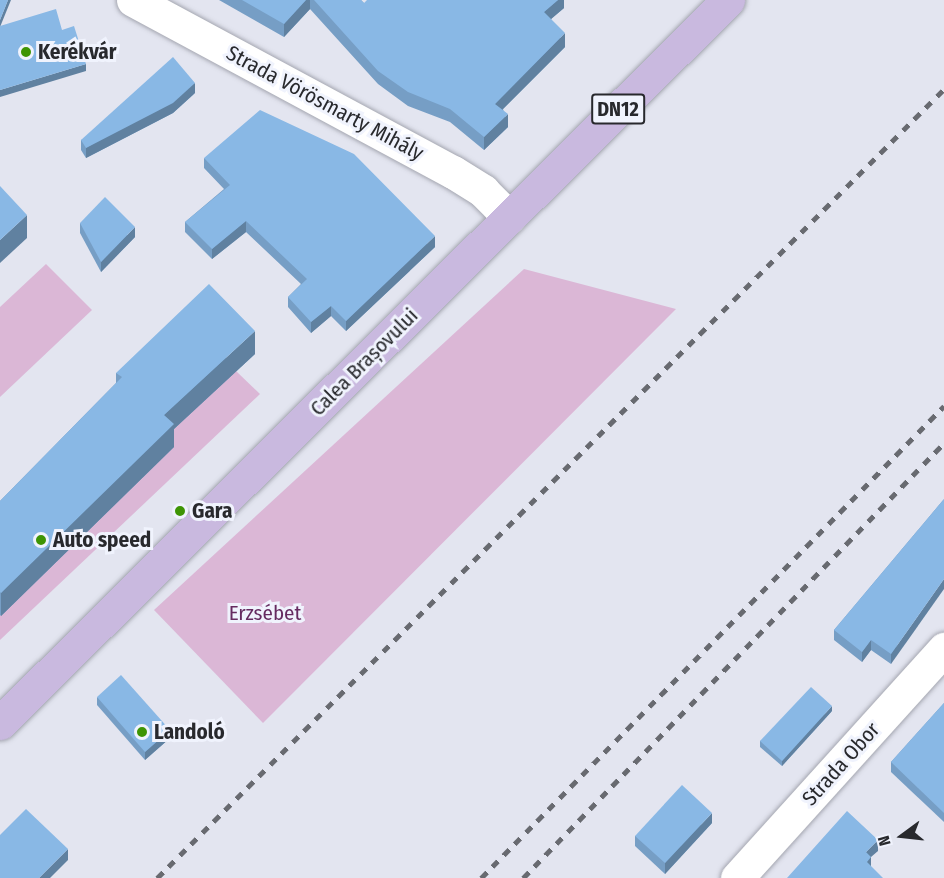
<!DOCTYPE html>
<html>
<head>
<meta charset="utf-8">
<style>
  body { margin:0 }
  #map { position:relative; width:944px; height:878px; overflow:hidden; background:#e3e5f0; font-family:"Fira Sans Condensed",sans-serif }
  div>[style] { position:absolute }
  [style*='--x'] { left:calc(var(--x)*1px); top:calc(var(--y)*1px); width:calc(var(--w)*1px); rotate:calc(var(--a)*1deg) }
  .green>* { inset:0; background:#dbb7d6 }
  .roads { filter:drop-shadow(0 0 2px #a4a6b0) drop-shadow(0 0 2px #a4a6b0) }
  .minor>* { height:33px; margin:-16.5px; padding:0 16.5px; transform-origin:16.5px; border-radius:16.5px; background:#fff }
  .major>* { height:33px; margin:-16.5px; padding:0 16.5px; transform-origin:16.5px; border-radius:16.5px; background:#c9b9df }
  .rail>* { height:4.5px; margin-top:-2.25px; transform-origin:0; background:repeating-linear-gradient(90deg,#686a70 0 8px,transparent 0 16px) }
  .wall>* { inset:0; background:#769ec5 }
  .shaded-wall>* { inset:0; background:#6081a0 }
  .building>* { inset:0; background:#89b8e5 }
  .dots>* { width:16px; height:16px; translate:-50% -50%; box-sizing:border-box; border:3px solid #f0f3fd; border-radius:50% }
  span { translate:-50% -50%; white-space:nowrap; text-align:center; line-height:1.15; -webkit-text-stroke:6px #f0f3fd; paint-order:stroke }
  .shield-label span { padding:2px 4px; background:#f0f3fd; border:2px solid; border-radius:4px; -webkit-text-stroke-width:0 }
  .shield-label { font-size:20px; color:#28292d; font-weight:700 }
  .poi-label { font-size:21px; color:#28292d; font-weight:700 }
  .left { translate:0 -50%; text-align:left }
  .street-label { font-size:21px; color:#28292d }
  .park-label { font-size:21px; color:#652a60 }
  .north { position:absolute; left:872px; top:806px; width:60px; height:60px; -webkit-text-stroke:4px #f0f3fd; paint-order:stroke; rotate:255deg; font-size:16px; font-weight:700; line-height:24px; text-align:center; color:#28292d }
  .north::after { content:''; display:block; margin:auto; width:21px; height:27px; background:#28292d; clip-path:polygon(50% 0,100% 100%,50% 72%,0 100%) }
</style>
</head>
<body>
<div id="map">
  <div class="green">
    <div style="clip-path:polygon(46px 264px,92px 310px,0 397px,0 307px)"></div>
    <div style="clip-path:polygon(524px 269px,676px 309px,263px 723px,154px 610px)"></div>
    <div style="clip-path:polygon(236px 371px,260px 394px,0 640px,0 615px,164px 438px)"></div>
  </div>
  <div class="roads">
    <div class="minor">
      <div style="--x:133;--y:0;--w:363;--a:28.3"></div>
      <div style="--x:453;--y:172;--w:36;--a:32"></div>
      <div style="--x:483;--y:191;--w:37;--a:45"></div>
      <div style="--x:737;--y:878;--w:309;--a:-47.9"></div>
    </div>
    <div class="major">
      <div style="--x:0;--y:723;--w:1026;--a:-44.8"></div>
    </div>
  </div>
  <div class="rail">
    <div style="--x:157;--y:878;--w:1114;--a:-45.07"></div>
    <div style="--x:481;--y:878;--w:661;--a:-45.55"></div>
    <div style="--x:523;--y:878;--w:605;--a:-45.94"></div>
  </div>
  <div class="wall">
    <div style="clip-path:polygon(219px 0,361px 0,364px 3px,564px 0,564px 8px,551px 19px,565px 47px,503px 109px,508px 127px,484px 150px,450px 122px,408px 106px,378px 84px,310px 9px,284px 37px)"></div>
    <div style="clip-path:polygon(195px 93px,173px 113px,86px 158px,81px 150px,81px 140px)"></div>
    <div style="clip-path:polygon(204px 158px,435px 247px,346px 331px,331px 316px,311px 333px,288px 307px,288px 297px,301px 284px,246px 232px,212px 259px,185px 232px,185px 222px,224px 189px,204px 168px)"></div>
    <div style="clip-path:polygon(80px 223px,135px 237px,101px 272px,80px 233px)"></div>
    <div style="clip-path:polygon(255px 354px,174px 429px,174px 447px,1px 616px,0 615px,0 501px,116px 383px,116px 373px)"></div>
    <div style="clip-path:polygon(944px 499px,891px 664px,871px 650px,862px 662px,834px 640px,834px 630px)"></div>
    <div style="clip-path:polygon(97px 697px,170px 738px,145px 760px,97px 705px)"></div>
    <div style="clip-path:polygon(944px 703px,944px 822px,891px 772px,891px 762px)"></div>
    <div style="clip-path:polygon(832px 711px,782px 766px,760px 747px,760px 741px)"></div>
    <div style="clip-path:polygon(712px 823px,665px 874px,635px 846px,635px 836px)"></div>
  </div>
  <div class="shaded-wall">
    <div style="clip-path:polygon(8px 0,11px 0,0 27px,0 20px)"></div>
    <div style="clip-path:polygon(306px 0,310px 0,310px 9px,284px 37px,284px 24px)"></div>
    <div style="clip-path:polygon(558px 0,564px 0,564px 8px,544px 25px,544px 12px)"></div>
    <div style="clip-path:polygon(565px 33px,565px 47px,495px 117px,495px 104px)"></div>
    <div style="clip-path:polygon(86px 64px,86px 71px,0 97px,0 90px)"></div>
    <div style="clip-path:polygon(195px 83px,195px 93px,173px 113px,86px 158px,86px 148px)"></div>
    <div style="clip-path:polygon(508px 114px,508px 127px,484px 150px,484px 137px)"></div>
    <div style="clip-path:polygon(27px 215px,27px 238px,0 263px,0 240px)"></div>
    <div style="clip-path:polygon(246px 221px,246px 232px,212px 259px,212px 249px)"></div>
    <div style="clip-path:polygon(135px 227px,135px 237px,101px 272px,101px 262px)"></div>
    <div style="clip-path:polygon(435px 236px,435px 247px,346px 331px,346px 321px)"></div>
    <div style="clip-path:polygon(331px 306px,331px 316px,311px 333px,311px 322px)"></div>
    <div style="clip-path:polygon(255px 331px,255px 354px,174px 429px,174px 447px,1px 616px,1px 593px,164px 415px)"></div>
    <div style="clip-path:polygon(944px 579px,944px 589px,891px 664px,891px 654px)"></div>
    <div style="clip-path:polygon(871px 640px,871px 650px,862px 662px,862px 652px)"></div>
    <div style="clip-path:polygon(832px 706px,832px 711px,782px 766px,782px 761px)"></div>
    <div style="clip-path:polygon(170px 730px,170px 738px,145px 760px,145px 752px)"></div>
    <div style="clip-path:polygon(712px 813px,712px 823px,665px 874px,665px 863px)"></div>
    <div style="clip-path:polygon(878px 840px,878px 851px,871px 857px,871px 868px,867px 873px,866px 852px)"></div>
    <div style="clip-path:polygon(68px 849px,68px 860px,50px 878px,39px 878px)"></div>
  </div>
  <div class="building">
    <div style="clip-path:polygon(0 0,8px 0,0 20px)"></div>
    <div style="clip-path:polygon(242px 0,306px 0,284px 24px)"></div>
    <div style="clip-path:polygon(314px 0,361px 0,364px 3px,367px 0,558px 0,544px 12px,565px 33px,495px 104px,508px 114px,484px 137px,450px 109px,408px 92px,378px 71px)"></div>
    <div style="clip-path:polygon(56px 9px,62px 30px,74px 26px,86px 64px,0 90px,0 26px)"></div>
    <div style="clip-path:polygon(173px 57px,195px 83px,173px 103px,86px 148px,81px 140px)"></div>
    <div style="clip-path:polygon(260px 110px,354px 154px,435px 236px,346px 321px,331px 306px,311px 322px,288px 297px,307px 279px,246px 221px,212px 249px,185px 222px,230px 185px,204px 158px)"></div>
    <div style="clip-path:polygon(0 186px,27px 215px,0 240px)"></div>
    <div style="clip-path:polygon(105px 197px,135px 227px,101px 262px,80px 223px)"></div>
    <div style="clip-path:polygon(209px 284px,255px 331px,164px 415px,174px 424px,1px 593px,0 592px,0 501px,122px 377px,116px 373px)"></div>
    <div style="clip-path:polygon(944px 499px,944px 579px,891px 654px,871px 640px,862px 652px,834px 630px)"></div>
    <div style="clip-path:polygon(121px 675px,170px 730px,145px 752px,97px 697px)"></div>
    <div style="clip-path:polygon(811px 687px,832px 706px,782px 761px,760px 741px)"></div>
    <div style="clip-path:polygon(944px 703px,944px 813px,891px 762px)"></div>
    <div style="clip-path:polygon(682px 785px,712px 813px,665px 863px,635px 836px)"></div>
    <div style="clip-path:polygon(26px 809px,68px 849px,39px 878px,0 878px,0 835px)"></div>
    <div style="clip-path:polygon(847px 811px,878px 840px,866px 852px,871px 857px,867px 862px,883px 878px,787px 878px)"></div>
  </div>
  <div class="dots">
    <div style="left:26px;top:52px;background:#3e9404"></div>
    <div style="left:180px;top:511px;background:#3e9404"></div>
    <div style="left:41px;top:540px;background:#3e9404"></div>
    <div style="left:142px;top:732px;background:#3e9404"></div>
  </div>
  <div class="shield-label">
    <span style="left:618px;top:109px">DN12</span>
  </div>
  <div class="poi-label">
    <span class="left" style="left:38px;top:52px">Kerékvár</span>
    <span class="left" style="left:192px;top:511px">Gara</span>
    <span class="left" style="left:53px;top:540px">Auto speed</span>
    <span class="left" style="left:154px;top:732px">Landoló</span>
  </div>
  <div class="street-label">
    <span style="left:325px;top:103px;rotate:28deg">Strada Vörösmarty Mihály</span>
    <span style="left:364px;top:362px;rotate:-45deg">Calea Brașovului</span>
    <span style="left:841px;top:764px;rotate:-48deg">Strada Obor</span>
  </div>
  <div class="park-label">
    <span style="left:265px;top:613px">Erzsébet</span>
  </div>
  <div class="north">N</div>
</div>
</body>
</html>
